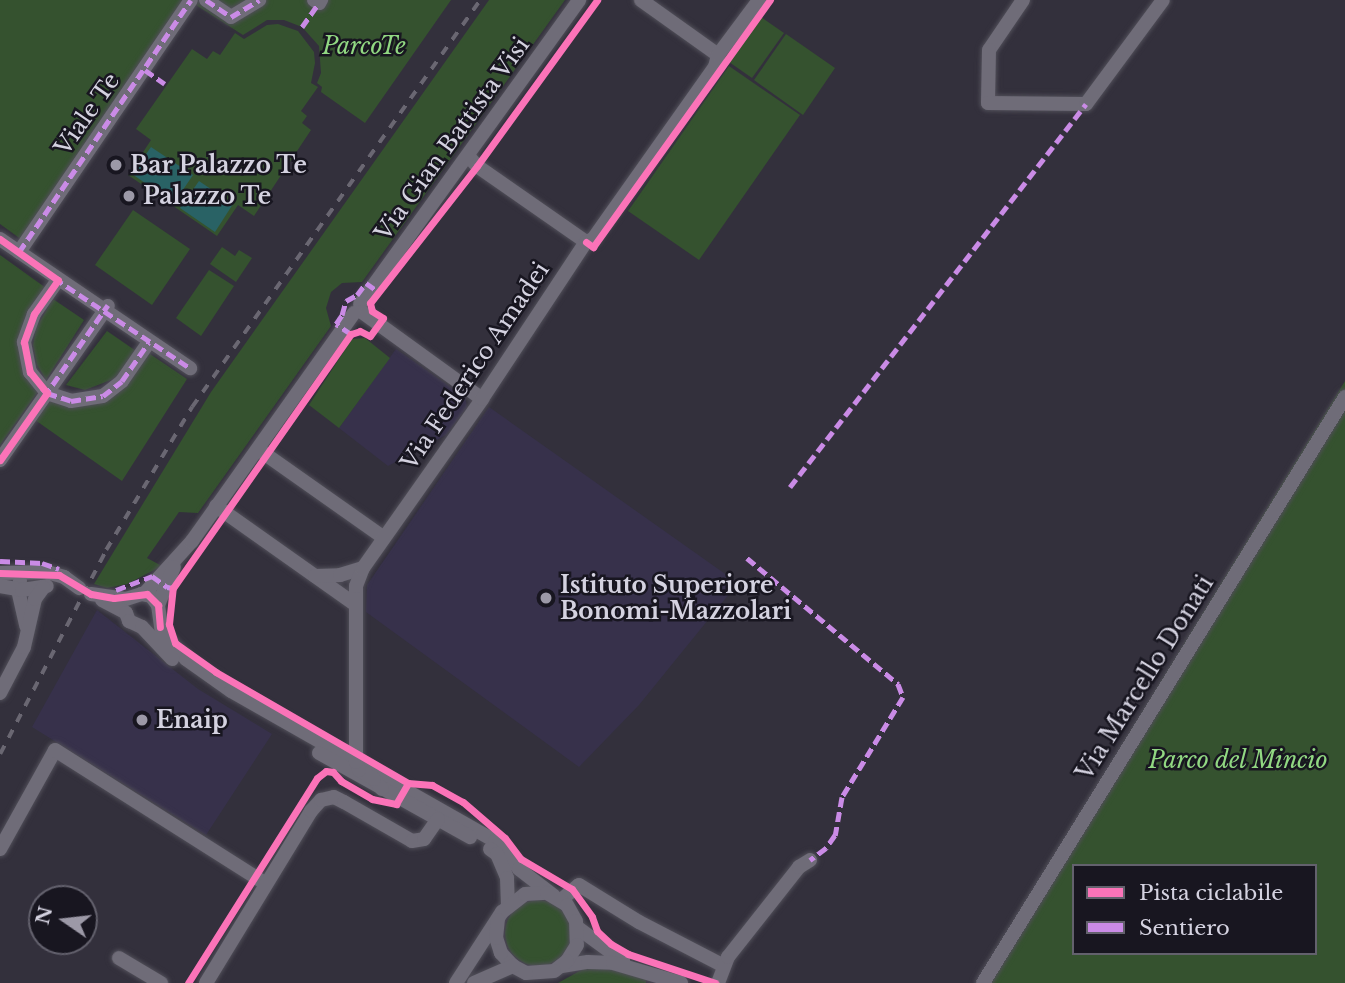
<!DOCTYPE html>
<html>
<head>
<meta charset="utf-8">
<style>
  body { margin:0 }
  #map { position:relative; width:1345px; height:983px; overflow:hidden; background:#33303c; font-family:"Libre Baskerville",serif }
  div>[style] { position:absolute }
  [style*='--x'] { left:calc(var(--x)*1px); top:calc(var(--y)*1px); width:calc(var(--w)*1px); rotate:calc(var(--a)*1deg) }
  .built>* { inset:0; background:#37314b }
  .green>* { inset:0; background:#35522f }
  .round { border-radius:50% }
  .water>* { inset:0; background:#296265 }
  .roads { filter:drop-shadow(0 0 2px #504e58) drop-shadow(0 0 2px #504e58) }
  .minor>* { height:14px; margin:-7px; padding:0 7px; transform-origin:7px; border-radius:7px; background:#6f6c78 }
  .rail>* { height:3.5px; margin-top:-1.75px; transform-origin:0; background:repeating-linear-gradient(90deg,#6a6772 0 9px,transparent 0 18px) }
  .quiet>* { height:5px; margin-top:-2.5px; transform-origin:0; background:repeating-linear-gradient(90deg,#ca8be6 0 10px,transparent 0 15px) }
  .cycleway>* { height:7px; margin:-3.5px; padding:0 3.5px; transform-origin:3.5px; border-radius:3.5px; background:#fb73b8 }
  .dots>* { width:19px; height:19px; translate:-50% -50%; box-sizing:border-box; border:4px solid #181620; border-radius:50% }
  span { translate:-50% -50%; white-space:nowrap; text-align:center; line-height:1.15; -webkit-text-stroke:5px #181620; paint-order:stroke }
  .park-label { font-size:23px; color:#91d882; font-style:italic }
  .street-label { font-size:23px; color:#d4d2e0 }
  .poi-label { font-size:23px; color:#d4d2e0; font-weight:700 }
  .left { translate:0 -50%; text-align:left }
  .legend { position:absolute; left:1072px; top:864px; width:245px; height:91px; box-sizing:border-box; background:#181620; border:2px solid #63616d; margin:0; padding:9px 12px; list-style:none; font-size:21px; color:#d4d2e0 }
  .legend li { display:flex; align-items:center; gap:14px; height:35px }
  .legend b { width:35px; border:2px solid #63616d }
  .north { position:absolute; left:28px; top:885px; width:70px; height:70px; box-sizing:border-box; background:#181620; border:2px solid #63616d; border-radius:50%; rotate:284deg; font-size:19px; font-weight:700; line-height:28px; text-align:center; color:#d4d2e0 }
  .north::after { content:''; display:block; margin:auto; width:24px; height:32px; background:#9c99a7; clip-path:polygon(50% 0,100% 100%,50% 72%,0 100%) }
</style>
</head>
<body>
<div id="map">
  <div class="built">
    <div style="clip-path:polygon(396px 349px,465px 397px,467px 407px,446px 435px,388px 466px,339px 428px)"></div>
    <div style="clip-path:polygon(489px 407px,738px 583px,639px 705px,579px 767px,366px 612px,367px 585px)"></div>
    <div style="clip-path:polygon(97px 610px,198px 689px,272px 734px,206px 835px,32px 727px)"></div>
  </div>
  <div class="green">
    <div style="clip-path:polygon(0 0,187px 0,22px 240px,0 224px)"></div>
    <div style="clip-path:polygon(188px 0,451px 0,365px 123px,321px 92px,322px 87px,317px 83px,321px 73px,319px 46px,302px 27px,284px 20px,267px 20px,243px 35px)"></div>
    <div style="clip-path:polygon(489px 0,565px 0,362px 282px,342px 283px,331px 292px,326px 308px,331px 326px,198px 513px,179px 512px,147px 558px,162px 566px,127px 584px,107px 588px,94px 584px,211px 392px)"></div>
    <div style="clip-path:polygon(761px 17px,784px 33px,752px 78px,729px 62px)"></div>
    <div style="clip-path:polygon(278px 24px,298px 31px,314px 52px,315px 63px,311px 83px,318px 87px,301px 111px,307px 116px,302px 123px,311px 130px,254px 216px,238px 205px,217px 236px,128px 175px,151px 140px,136px 129px,192px 49px,207px 59px,213px 51px,220px 55px,235px 33px,244px 39px,267px 25px)"></div>
    <div style="clip-path:polygon(786px 34px,835px 68px,803px 115px,754px 80px)"></div>
    <div style="clip-path:polygon(729px 66px,800px 115px,699px 260px,628px 211px)"></div>
    <div style="clip-path:polygon(133px 210px,190px 249px,152px 305px,95px 265px)"></div>
    <div style="clip-path:polygon(222px 247px,235px 256px,239px 250px,252px 258px,236px 282px,210px 264px)"></div>
    <div style="clip-path:polygon(0 255px,46px 288px,23px 329px,39px 390px,0 445px)"></div>
    <div style="clip-path:polygon(209px 270px,234px 286px,201px 336px,176px 318px)"></div>
    <div style="clip-path:polygon(53px 299px,84px 320px,46px 380px,37px 365px,33px 345px,36px 328px)"></div>
    <div style="clip-path:polygon(107px 331px,136px 351px,116px 378px,85px 390px,66px 385px)"></div>
    <div style="clip-path:polygon(365px 338px,390px 358px,339px 428px,309px 405px,352px 339px)"></div>
    <div style="clip-path:polygon(147px 352px,187px 379px,122px 481px,35px 420px,49px 400px,66px 406px,103px 402px)"></div>
    <div style="clip-path:polygon(evenodd,1345px 381px,1345px 983px,976px 983px,1345px 381px,1074px 866px,1315px 866px,1315px 953px,1074px 953px,1074px 866px)"></div>
    <div class="round" style="left:505px;top:900px;width:66px;height:66px"></div>
    <div style="clip-path:polygon(608px 967px,646px 979px,646px 983px,558px 983px,583px 969px)"></div>
  </div>
  <div class="water">
    <div style="clip-path:polygon(151px 147px,193px 175px,174px 203px,132px 174px)"></div>
    <div style="clip-path:polygon(199px 181px,233px 204px,215px 232px,180px 208px)"></div>
  </div>
  <div class="roads">
    <div class="minor">
      <div style="--x:206;--y:0;--w:30;--a:34"></div>
      <div style="--x:231;--y:17;--w:33;--a:-31"></div>
      <div style="--x:314;--y:0;--w:6;--a:31"></div>
      <div style="--x:319;--y:3;--w:4;--a:-56"></div>
      <div style="--x:641;--y:0;--w:95;--a:35.5"></div>
      <div style="--x:1023;--y:0;--w:60;--a:124.2"></div>
      <div style="--x:989;--y:50;--w:53;--a:91.1"></div>
      <div style="--x:988;--y:103;--w:98;--a:0.6"></div>
      <div style="--x:1086;--y:104;--w:129;--a:-53.5"></div>
      <div style="--x:469;--y:157;--w:12;--a:48"></div>
      <div style="--x:477;--y:166;--w:133;--a:34.9"></div>
      <div style="--x:0;--y:239;--w:230;--a:34.2"></div>
      <div style="--x:19;--y:252;--w:305;--a:-55.7"></div>
      <div style="--x:58;--y:280;--w:42;--a:125.2"></div>
      <div style="--x:34;--y:314;--w:30;--a:110"></div>
      <div style="--x:24;--y:342;--w:31;--a:79"></div>
      <div style="--x:30;--y:372;--w:27;--a:51"></div>
      <div style="--x:47;--y:393;--w:25;--a:18"></div>
      <div style="--x:71;--y:401;--w:32;--a:-9"></div>
      <div style="--x:103;--y:396;--w:24;--a:-38"></div>
      <div style="--x:122;--y:381;--w:47;--a:-55.3"></div>
      <div style="--x:360;--y:304;--w:375;--a:-54.2"></div>
      <div style="--x:362;--y:312;--w:148;--a:35.9"></div>
      <div style="--x:258;--y:449;--w:154;--a:35.2"></div>
      <div style="--x:0;--y:460;--w:188;--a:-55"></div>
      <div style="--x:216;--y:506;--w:171;--a:35.3"></div>
      <div style="--x:0;--y:573;--w:47;--a:-1.2"></div>
      <div style="--x:47;--y:572;--w:18;--a:16"></div>
      <div style="--x:64;--y:577;--w:19;--a:36"></div>
      <div style="--x:315;--y:576;--w:25;--a:-2"></div>
      <div style="--x:340;--y:575;--w:24;--a:-17"></div>
      <div style="--x:20;--y:581;--w:9;--a:103"></div>
      <div style="--x:18;--y:590;--w:37;--a:77"></div>
      <div style="--x:0;--y:586;--w:22;--a:10"></div>
      <div style="--x:22;--y:590;--w:25;--a:-9"></div>
      <div style="--x:91;--y:594;--w:35;--a:8"></div>
      <div style="--x:126;--y:599;--w:16;--a:-18"></div>
      <div style="--x:141;--y:594;--w:10;--a:11"></div>
      <div style="--x:151;--y:596;--w:11;--a:52"></div>
      <div style="--x:158;--y:605;--w:29;--a:82"></div>
      <div style="--x:162;--y:634;--w:35;--a:46"></div>
      <div style="--x:186;--y:659;--w:55;--a:35.4"></div>
      <div style="--x:231;--y:691;--w:304;--a:29.6"></div>
      <div style="--x:495;--y:841;--w:37;--a:49"></div>
      <div style="--x:519;--y:869;--w:44;--a:37.6"></div>
      <div style="--x:144;--y:594;--w:72;--a:-47.8"></div>
      <div style="--x:192;--y:541;--w:280;--a:-54.6"></div>
      <div style="--x:102;--y:600;--w:27;--a:28"></div>
      <div style="--x:126;--y:613;--w:9;--a:69"></div>
      <div style="--x:129;--y:621;--w:14;--a:25"></div>
      <div style="--x:142;--y:627;--w:44;--a:46.8"></div>
      <div style="--x:158;--y:605;--w:41;--a:-67.2"></div>
      <div style="--x:0;--y:693;--w:52;--a:-62.4"></div>
      <div style="--x:24;--y:647;--w:49;--a:-77.1"></div>
      <div style="--x:35;--y:599;--w:14;--a:-54"></div>
      <div style="--x:319;--y:753;--w:173;--a:29.1"></div>
      <div style="--x:382;--y:789;--w:13;--a:-129"></div>
      <div style="--x:374;--y:779;--w:17;--a:-149"></div>
      <div style="--x:359;--y:770;--w:9;--a:-111"></div>
      <div style="--x:356;--y:762;--w:176;--a:-90"></div>
      <div style="--x:356;--y:586;--w:19;--a:-69"></div>
      <div style="--x:363;--y:568;--w:207;--a:-54.8"></div>
      <div style="--x:482;--y:399;--w:188;--a:-56.5"></div>
      <div style="--x:586;--y:242;--w:8;--a:-23"></div>
      <div style="--x:593;--y:239;--w:211;--a:-54.7"></div>
      <div style="--x:715;--y:67;--w:12;--a:-76"></div>
      <div style="--x:718;--y:55;--w:69;--a:-53.3"></div>
      <div style="--x:0;--y:849;--w:113;--a:-60.9"></div>
      <div style="--x:55;--y:750;--w:250;--a:32.4"></div>
      <div style="--x:490;--y:849;--w:9;--a:36"></div>
      <div style="--x:497;--y:854;--w:26;--a:67"></div>
      <div style="--x:507;--y:878;--w:27;--a:88"></div>
      <div style="--x:561;--y:900;--w:23;--a:-40"></div>
      <div style="--x:579;--y:885;--w:70;--a:31.7"></div>
      <div style="--x:639;--y:922;--w:93;--a:27.4"></div>
      <div style="--x:578;--y:928;--w:56;--a:36.3"></div>
      <div style="--x:119;--y:958;--w:49;--a:30.8"></div>
      <div style="--x:562;--y:966;--w:26;--a:-9"></div>
      <div style="--x:588;--y:962;--w:25;--a:2"></div>
      <div style="--x:613;--y:963;--w:71;--a:16.4"></div>
      <div style="--x:206;--y:983;--w:202;--a:-58.6"></div>
      <div style="--x:311;--y:811;--w:15;--a:-48"></div>
      <div style="--x:321;--y:800;--w:13;--a:-13"></div>
      <div style="--x:334;--y:797;--w:11;--a:27"></div>
      <div style="--x:344;--y:802;--w:78;--a:29.8"></div>
      <div style="--x:412;--y:841;--w:12;--a:-9"></div>
      <div style="--x:424;--y:839;--w:24;--a:-55"></div>
      <div style="--x:456;--y:983;--w:85;--a:-57.1"></div>
      <div style="--x:502;--y:912;--w:29;--a:-38"></div>
      <div style="--x:525;--y:894;--w:22;--a:-3"></div>
      <div style="--x:547;--y:893;--w:23;--a:31"></div>
      <div style="--x:567;--y:905;--w:18;--a:61"></div>
      <div style="--x:576;--y:921;--w:24;--a:88"></div>
      <div style="--x:577;--y:945;--w:19;--a:122"></div>
      <div style="--x:567;--y:961;--w:16;--a:142"></div>
      <div style="--x:554;--y:971;--w:28;--a:176"></div>
      <div style="--x:526;--y:973;--w:15;--a:-152"></div>
      <div style="--x:513;--y:966;--w:18;--a:-133"></div>
      <div style="--x:501;--y:953;--w:16;--a:-108"></div>
      <div style="--x:496;--y:938;--w:18;--a:-84"></div>
      <div style="--x:474;--y:983;--w:43;--a:-23.6"></div>
      <div style="--x:718;--y:983;--w:28;--a:-69"></div>
      <div style="--x:728;--y:957;--w:115;--a:-51.7"></div>
      <div style="--x:799;--y:867;--w:13;--a:-32"></div>
      <div style="--x:983;--y:983;--w:689;--a:-58.29"></div>
    </div>
  </div>
  <div class="rail">
    <div style="--x:0;--y:754;--w:230;--a:-62.5"></div>
    <div style="--x:106;--y:550;--w:167;--a:-59"></div>
    <div style="--x:192;--y:407;--w:499;--a:-54.7"></div>
  </div>
  <div class="quiet">
    <div style="--x:206;--y:0;--w:30;--a:34"></div>
    <div style="--x:231;--y:17;--w:33;--a:-31"></div>
    <div style="--x:302;--y:27;--w:29;--a:-55"></div>
    <div style="--x:145;--y:70;--w:24;--a:35"></div>
    <div style="--x:19;--y:252;--w:305;--a:-55.7"></div>
    <div style="--x:54;--y:278;--w:163;--a:33.5"></div>
    <div style="--x:351;--y:334;--w:18;--a:-146"></div>
    <div style="--x:336;--y:324;--w:11;--a:-56"></div>
    <div style="--x:342;--y:315;--w:15;--a:-74"></div>
    <div style="--x:346;--y:301;--w:13;--a:-29"></div>
    <div style="--x:357;--y:295;--w:15;--a:-53"></div>
    <div style="--x:366;--y:283;--w:16;--a:35"></div>
    <div style="--x:42;--y:388;--w:7;--a:45"></div>
    <div style="--x:47;--y:393;--w:25;--a:18"></div>
    <div style="--x:71;--y:401;--w:32;--a:-9"></div>
    <div style="--x:103;--y:396;--w:24;--a:-38"></div>
    <div style="--x:122;--y:381;--w:47;--a:-55.3"></div>
    <div style="--x:44;--y:397;--w:112;--a:-55.2"></div>
    <div style="--x:790;--y:487;--w:484;--a:-52.3"></div>
    <div style="--x:747;--y:558;--w:197;--a:39.8"></div>
    <div style="--x:898;--y:684;--w:14;--a:69"></div>
    <div style="--x:903;--y:697;--w:117;--a:121.4"></div>
    <div style="--x:842;--y:797;--w:39;--a:100"></div>
    <div style="--x:835;--y:835;--w:16;--a:125"></div>
    <div style="--x:826;--y:848;--w:20;--a:143"></div>
    <div style="--x:0;--y:561;--w:42;--a:2.7"></div>
    <div style="--x:42;--y:563;--w:18;--a:19"></div>
    <div style="--x:116;--y:590;--w:39;--a:-21"></div>
    <div style="--x:152;--y:576;--w:19;--a:36"></div>
    <div style="--x:167;--y:587;--w:6;--a:9"></div>
  </div>
  <div class="cycleway">
    <div style="--x:0;--y:239;--w:71;--a:35.3"></div>
    <div style="--x:58;--y:280;--w:42;--a:125.2"></div>
    <div style="--x:34;--y:314;--w:30;--a:110"></div>
    <div style="--x:24;--y:342;--w:31;--a:79"></div>
    <div style="--x:30;--y:372;--w:27;--a:51"></div>
    <div style="--x:47;--y:393;--w:82;--a:125"></div>
    <div style="--x:586;--y:242;--w:9;--a:36"></div>
    <div style="--x:593;--y:247;--w:304;--a:-54.4"></div>
    <div style="--x:0;--y:573;--w:59;--a:1.9"></div>
    <div style="--x:59;--y:575;--w:37;--a:31"></div>
    <div style="--x:91;--y:594;--w:23;--a:10"></div>
    <div style="--x:114;--y:598;--w:33;--a:-7"></div>
    <div style="--x:147;--y:594;--w:16;--a:45"></div>
    <div style="--x:158;--y:605;--w:22;--a:85"></div>
    <div style="--x:408;--y:783;--w:24;--a:5"></div>
    <div style="--x:432;--y:785;--w:35;--a:29"></div>
    <div style="--x:463;--y:802;--w:55;--a:40.6"></div>
    <div style="--x:505;--y:838;--w:26;--a:53"></div>
    <div style="--x:521;--y:859;--w:59;--a:30.5"></div>
    <div style="--x:572;--y:889;--w:34;--a:54"></div>
    <div style="--x:592;--y:917;--w:15;--a:70"></div>
    <div style="--x:597;--y:931;--w:19;--a:43"></div>
    <div style="--x:611;--y:944;--w:20;--a:30"></div>
    <div style="--x:628;--y:954;--w:92;--a:18.4"></div>
    <div style="--x:188;--y:983;--w:242;--a:-57.8"></div>
    <div style="--x:317;--y:778;--w:11;--a:-38"></div>
    <div style="--x:326;--y:771;--w:7;--a:8"></div>
    <div style="--x:333;--y:772;--w:12;--a:48"></div>
    <div style="--x:341;--y:781;--w:36;--a:30"></div>
    <div style="--x:372;--y:799;--w:25;--a:12"></div>
    <div style="--x:396;--y:804;--w:24;--a:-60"></div>
    <div style="--x:408;--y:783;--w:222;--a:-150"></div>
    <div style="--x:216;--y:672;--w:50;--a:-144.7"></div>
    <div style="--x:175;--y:643;--w:20;--a:-108"></div>
    <div style="--x:169;--y:624;--w:36;--a:-84"></div>
    <div style="--x:173;--y:588;--w:310;--a:-55"></div>
    <div style="--x:351;--y:334;--w:9;--a:-18"></div>
    <div style="--x:360;--y:331;--w:11;--a:27"></div>
    <div style="--x:370;--y:336;--w:22;--a:-54"></div>
    <div style="--x:383;--y:318;--w:13;--a:-148"></div>
    <div style="--x:372;--y:311;--w:8;--a:-104"></div>
    <div style="--x:370;--y:303;--w:174;--a:-52"></div>
    <div style="--x:477;--y:166;--w:205;--a:-54.1"></div>
  </div>
  <div class="dots">
    <div style="left:116px;top:165px;background:#9c99a7"></div>
    <div style="left:129px;top:196px;background:#9c99a7"></div>
    <div style="left:546px;top:598px;background:#9c99a7"></div>
    <div style="left:142px;top:720px;background:#9c99a7"></div>
  </div>
  <div class="park-label">
    <span style="left:364px;top:46px">ParcoTe</span>
    <span style="left:1238px;top:760px">Parco del Mincio</span>
  </div>
  <div class="street-label">
    <span style="left:87px;top:114px;rotate:-55deg">Viale Te</span>
    <span style="left:452px;top:139px;rotate:-54deg">Via Gian Battista Visi</span>
    <span style="left:475px;top:366px;rotate:-56deg">Via Federico Amadei</span>
    <span style="left:1145px;top:678px;rotate:-58deg">Via Marcello Donati</span>
  </div>
  <div class="poi-label">
    <span class="left" style="left:130px;top:165px">Bar Palazzo Te</span>
    <span class="left" style="left:143px;top:196px">Palazzo Te</span>
    <span class="left" style="left:560px;top:598px">Istituto Superiore<br>Bonomi-Mazzolari</span>
    <span class="left" style="left:156px;top:720px">Enaip</span>
  </div>
  <ul class="legend">
  <li><b style="height:9px;background:#fb73b8"></b>Pista ciclabile</li>
  <li><b style="height:9px;background:#ca8be6"></b>Sentiero</li>
  </ul>
  <div class="north">N</div>
</div>
</body>
</html>
